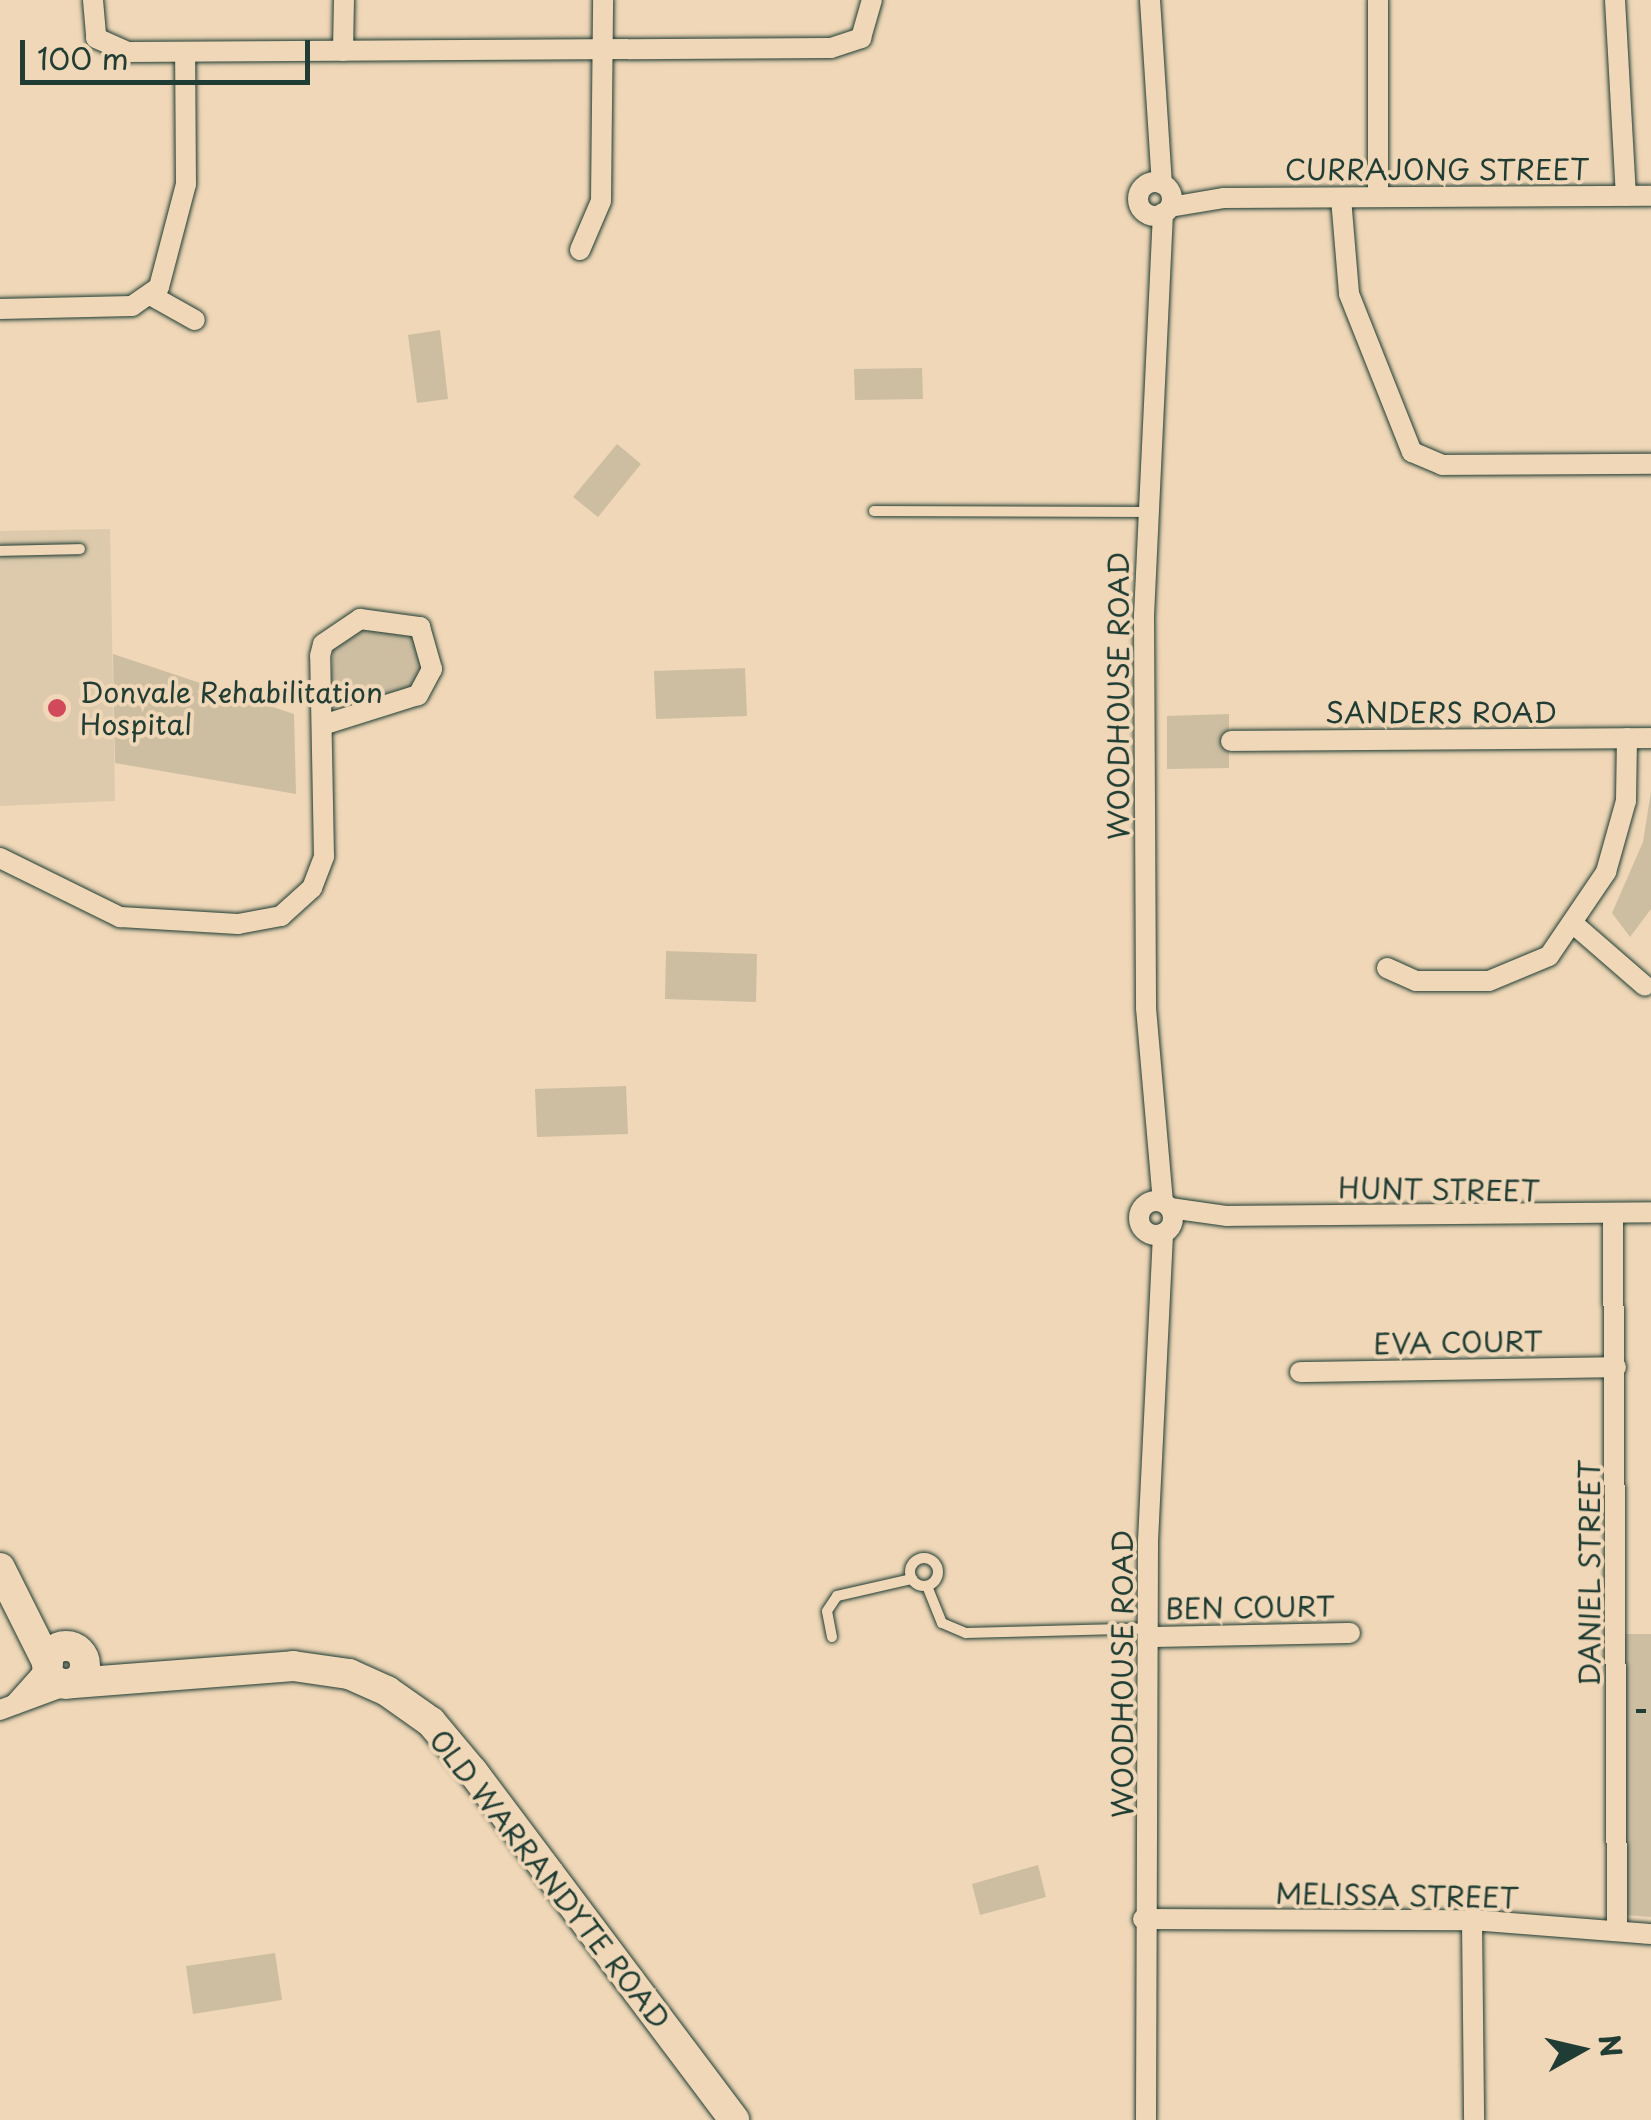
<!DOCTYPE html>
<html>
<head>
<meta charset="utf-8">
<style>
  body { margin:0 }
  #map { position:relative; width:1651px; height:2120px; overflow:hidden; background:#efd7b7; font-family:"Playpen Sans",sans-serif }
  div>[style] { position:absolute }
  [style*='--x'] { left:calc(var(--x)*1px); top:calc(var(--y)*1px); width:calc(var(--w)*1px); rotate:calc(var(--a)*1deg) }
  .built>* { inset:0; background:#ddcaac }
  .green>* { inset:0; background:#cdbea2 }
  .path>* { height:4px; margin-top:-2px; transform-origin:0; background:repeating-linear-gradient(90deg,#1f3d34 0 10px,transparent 0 18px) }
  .roads { filter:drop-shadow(0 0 2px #1f3d34) drop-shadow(0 0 2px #1f3d34) }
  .lane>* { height:10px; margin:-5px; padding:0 5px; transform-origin:5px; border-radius:5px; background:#efd7b7 }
  .lane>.ring { margin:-5px; padding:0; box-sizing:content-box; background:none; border:10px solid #efd7b7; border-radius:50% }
  .street>* { height:20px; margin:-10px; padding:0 10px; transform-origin:10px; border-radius:10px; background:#efd7b7 }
  .street>.ring { margin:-10px; padding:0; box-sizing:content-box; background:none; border:20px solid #efd7b7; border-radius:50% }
  .secondary>* { height:30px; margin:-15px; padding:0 15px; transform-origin:15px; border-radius:15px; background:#efd7b7 }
  .secondary>.ring { margin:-15px; padding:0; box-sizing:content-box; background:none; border:30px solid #efd7b7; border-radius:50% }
  .dots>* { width:28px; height:28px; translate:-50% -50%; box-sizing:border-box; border:5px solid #efd7b7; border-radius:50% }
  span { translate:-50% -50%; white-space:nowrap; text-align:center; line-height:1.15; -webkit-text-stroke:8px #efd7b7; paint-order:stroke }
  .street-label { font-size:28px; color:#1f3d34 }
  .poi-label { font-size:28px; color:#1f3d34 }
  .left { translate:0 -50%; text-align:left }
  .north { position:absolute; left:1531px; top:2000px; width:100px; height:100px; -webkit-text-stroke:8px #efd7b7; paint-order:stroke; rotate:82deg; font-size:28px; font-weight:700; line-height:40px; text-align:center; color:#1f3d34 }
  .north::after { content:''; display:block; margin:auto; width:35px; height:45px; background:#1f3d34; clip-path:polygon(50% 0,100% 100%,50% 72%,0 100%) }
  .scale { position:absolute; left:20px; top:40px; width:290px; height:45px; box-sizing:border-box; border:5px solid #1f3d34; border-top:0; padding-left:12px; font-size:30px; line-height:35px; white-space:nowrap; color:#1f3d34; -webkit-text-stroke:8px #efd7b7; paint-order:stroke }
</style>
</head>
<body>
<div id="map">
  <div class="built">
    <div style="clip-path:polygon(110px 529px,115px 801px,0 806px,0 531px)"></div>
  </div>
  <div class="green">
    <div style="clip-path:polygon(440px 330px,448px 399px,417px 403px,408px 335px)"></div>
    <div style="clip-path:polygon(922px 368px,923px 399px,855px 400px,854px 369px)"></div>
    <div style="clip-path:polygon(617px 444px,641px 464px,598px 517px,573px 497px)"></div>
    <div style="clip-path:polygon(397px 629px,418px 640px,422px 668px,410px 688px,361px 704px,341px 698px,331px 678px,334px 645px,355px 630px)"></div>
    <div style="clip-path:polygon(113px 654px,294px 714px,296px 794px,115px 763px)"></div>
    <div style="clip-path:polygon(745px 668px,747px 716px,656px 719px,654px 671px)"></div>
    <div style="clip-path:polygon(1229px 714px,1229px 768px,1167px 769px,1167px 716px)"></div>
    <div style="clip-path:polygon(1651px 791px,1651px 909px,1630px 937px,1612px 913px,1643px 842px)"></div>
    <div style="clip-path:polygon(666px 951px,757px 954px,756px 1002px,665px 999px)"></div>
    <div style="clip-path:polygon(626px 1086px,628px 1134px,537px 1137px,535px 1089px)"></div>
    <div style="clip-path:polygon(1624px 1634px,1651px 1634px,1651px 1917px,1625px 1915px)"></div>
    <div style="clip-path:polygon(1038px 1865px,1046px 1897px,980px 1915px,972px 1884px)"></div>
    <div style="clip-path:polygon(275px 1953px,282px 2000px,193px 2014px,186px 1966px)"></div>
  </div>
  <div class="path">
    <div style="--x:1636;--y:1711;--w:15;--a:0"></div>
  </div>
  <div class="roads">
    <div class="lane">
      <div style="--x:874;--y:511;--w:274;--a:0.2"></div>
      <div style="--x:0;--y:551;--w:80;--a:-1.4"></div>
      <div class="ring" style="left:910px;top:1558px;width:18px;height:18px"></div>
      <div style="--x:927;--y:1586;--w:40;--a:68"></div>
      <div style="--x:942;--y:1623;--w:26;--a:23"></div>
      <div style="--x:966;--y:1633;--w:185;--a:-1.5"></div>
      <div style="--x:832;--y:1637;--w:26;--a:-101"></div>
      <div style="--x:827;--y:1611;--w:18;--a:-56"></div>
      <div style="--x:837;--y:1596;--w:77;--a:-12.8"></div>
    </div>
    <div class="street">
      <div style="--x:93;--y:0;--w:38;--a:85"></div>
      <div style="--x:96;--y:38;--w:35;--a:24"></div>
      <div style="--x:128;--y:52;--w:703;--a:-0.33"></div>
      <div style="--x:831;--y:48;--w:32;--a:-18"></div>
      <div style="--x:861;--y:38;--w:40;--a:-74"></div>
      <div style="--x:1150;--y:0;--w:184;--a:86.3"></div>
      <div style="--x:1378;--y:0;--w:197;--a:90"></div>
      <div style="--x:1615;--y:0;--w:196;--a:86.8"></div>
      <div style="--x:343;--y:51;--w:51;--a:-88.9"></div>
      <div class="ring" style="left:1138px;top:182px;width:14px;height:14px"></div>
      <div style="--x:1341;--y:198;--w:96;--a:85.2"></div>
      <div style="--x:1349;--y:294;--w:170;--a:68.3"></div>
      <div style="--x:1412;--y:452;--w:33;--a:23"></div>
      <div style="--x:1442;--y:465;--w:209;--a:-0.3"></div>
      <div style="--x:1170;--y:207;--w:55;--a:-9.5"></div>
      <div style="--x:1224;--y:198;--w:427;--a:-0.3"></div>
      <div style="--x:1163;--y:213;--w:403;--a:92.7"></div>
      <div style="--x:1144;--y:616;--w:392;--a:89.7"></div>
      <div style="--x:1146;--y:1008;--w:195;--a:85"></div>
      <div style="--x:580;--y:250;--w:53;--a:-66.8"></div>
      <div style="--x:601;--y:201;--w:201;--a:-89.4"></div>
      <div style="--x:152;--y:296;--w:49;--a:29.2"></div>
      <div style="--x:0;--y:309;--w:132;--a:-1.3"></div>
      <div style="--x:132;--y:306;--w:33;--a:-35"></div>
      <div style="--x:159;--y:287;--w:106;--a:-75.3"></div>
      <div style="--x:186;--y:184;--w:132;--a:-90.4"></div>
      <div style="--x:1231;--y:741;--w:420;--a:-0.4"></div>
      <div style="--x:0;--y:858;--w:134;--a:26.2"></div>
      <div style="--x:120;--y:917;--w:118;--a:3.4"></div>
      <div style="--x:238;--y:924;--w:44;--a:-10.5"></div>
      <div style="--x:281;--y:916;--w:42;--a:-42.1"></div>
      <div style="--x:312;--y:888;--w:34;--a:-69"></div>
      <div style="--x:324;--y:856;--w:200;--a:-91.1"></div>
      <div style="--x:320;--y:656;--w:12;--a:-76"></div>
      <div style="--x:323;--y:644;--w:45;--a:-34"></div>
      <div style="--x:360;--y:619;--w:61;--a:7.6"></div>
      <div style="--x:420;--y:627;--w:44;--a:74.1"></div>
      <div style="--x:432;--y:669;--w:30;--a:118"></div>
      <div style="--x:418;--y:695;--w:100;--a:162.5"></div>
      <div style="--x:1576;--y:926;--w:91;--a:41"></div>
      <div style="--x:1387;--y:968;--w:32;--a:24"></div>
      <div style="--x:1416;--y:981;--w:73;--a:0"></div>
      <div style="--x:1489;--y:981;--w:65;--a:-22.6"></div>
      <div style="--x:1549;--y:956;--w:102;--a:-55.8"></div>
      <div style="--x:1606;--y:872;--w:74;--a:-74.3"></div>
      <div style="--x:1626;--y:801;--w:63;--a:-89.1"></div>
      <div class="ring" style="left:1139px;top:1201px;width:14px;height:14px"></div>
      <div style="--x:1170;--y:1208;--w:58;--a:8"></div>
      <div style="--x:1227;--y:1216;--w:424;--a:-0.5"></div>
      <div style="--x:1613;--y:1215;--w:715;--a:89.68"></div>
      <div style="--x:1300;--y:1372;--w:316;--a:-0.9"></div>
      <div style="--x:1152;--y:1637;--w:198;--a:-1.2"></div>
      <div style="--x:15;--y:1704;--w:50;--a:-48.3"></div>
      <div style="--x:0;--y:1710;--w:75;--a:-20.4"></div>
      <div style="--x:1143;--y:1919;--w:329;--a:0.2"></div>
      <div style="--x:1472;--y:1920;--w:180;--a:4.5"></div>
      <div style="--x:1472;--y:1920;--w:200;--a:89.4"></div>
      <div style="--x:1146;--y:2120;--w:579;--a:-89.8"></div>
      <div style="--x:1148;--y:1541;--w:308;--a:-87.2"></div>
    </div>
    <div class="secondary">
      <div style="--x:0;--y:1568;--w:107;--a:63.4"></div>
      <div class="ring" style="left:47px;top:1646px;width:8px;height:8px"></div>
      <div style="--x:74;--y:1683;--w:220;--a:-4.4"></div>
      <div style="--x:293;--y:1666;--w:57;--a:8.1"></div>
      <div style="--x:349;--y:1674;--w:42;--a:24.1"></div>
      <div style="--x:387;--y:1691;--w:54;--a:35.2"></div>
      <div style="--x:431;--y:1722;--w:65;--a:50"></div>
      <div style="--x:473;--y:1772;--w:435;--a:53.1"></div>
    </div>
  </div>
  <div class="dots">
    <div style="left:57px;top:708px;background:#d1495b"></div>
  </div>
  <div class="street-label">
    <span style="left:1437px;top:169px">CURRAJONG STREET</span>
    <span style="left:1118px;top:696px;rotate:-90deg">WOODHOUSE ROAD</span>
    <span style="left:1441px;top:712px">SANDERS ROAD</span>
    <span style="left:1439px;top:1189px;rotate:1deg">HUNT STREET</span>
    <span style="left:1458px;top:1342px;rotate:-1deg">EVA COURT</span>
    <span style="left:1589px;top:1573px;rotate:-90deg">DANIEL STREET</span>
    <span style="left:1250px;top:1607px;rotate:-1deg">BEN COURT</span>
    <span style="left:1122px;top:1674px;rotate:-90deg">WOODHOUSE ROAD</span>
    <span style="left:550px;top:1879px;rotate:52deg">OLD WARRANDYTE ROAD</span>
    <span style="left:1397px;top:1895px;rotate:1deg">MELISSA STREET</span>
  </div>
  <div class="poi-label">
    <span class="left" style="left:80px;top:708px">Donvale Rehabilitation<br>Hospital</span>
  </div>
  <div class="north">N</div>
  <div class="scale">100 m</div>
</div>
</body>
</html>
